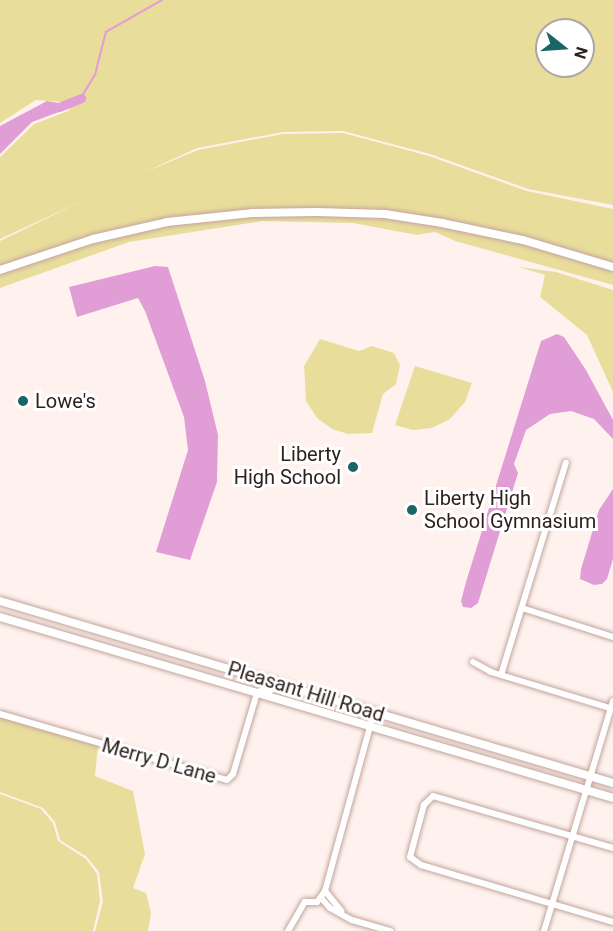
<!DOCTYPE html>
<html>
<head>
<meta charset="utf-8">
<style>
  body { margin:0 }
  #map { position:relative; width:613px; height:931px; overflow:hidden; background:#fff2ee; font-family:Roboto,sans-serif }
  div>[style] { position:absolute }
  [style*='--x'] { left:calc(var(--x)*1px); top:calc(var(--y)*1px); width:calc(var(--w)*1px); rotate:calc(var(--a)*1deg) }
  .green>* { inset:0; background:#e9dd9c }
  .water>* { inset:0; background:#e19dd5 }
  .stream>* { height:1.5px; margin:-0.75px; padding:0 0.75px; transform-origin:0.75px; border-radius:0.75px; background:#e19dd5 }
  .river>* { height:9px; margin:-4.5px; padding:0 4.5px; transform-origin:4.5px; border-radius:4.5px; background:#e19dd5 }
  .roads { filter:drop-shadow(0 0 2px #c3a59d) drop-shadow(0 0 2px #c3a59d) }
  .minor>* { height:6px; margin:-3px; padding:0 3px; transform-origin:3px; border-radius:3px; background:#fff }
  .major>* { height:8px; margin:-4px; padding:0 4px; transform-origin:4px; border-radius:4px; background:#fff }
  .dots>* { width:16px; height:16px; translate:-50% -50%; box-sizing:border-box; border:3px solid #fff; border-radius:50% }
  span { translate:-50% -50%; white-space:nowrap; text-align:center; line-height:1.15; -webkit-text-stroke:6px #fff; paint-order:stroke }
  .poi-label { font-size:20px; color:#2e221f }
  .left { translate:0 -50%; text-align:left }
  .right { translate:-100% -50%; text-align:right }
  .street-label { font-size:20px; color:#2e221f }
  .north { position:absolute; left:535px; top:18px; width:60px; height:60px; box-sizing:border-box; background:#fff; border:2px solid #aba7a5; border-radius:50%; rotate:107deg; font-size:16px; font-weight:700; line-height:24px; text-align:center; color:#2e221f }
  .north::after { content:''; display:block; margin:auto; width:21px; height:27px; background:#186665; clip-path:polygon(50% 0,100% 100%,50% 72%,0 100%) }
</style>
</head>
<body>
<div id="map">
  <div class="green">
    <div style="clip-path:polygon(evenodd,0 0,613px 0,613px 205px,528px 189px,430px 154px,343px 131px,283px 132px,197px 148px,0 239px,0 157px,34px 124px,68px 111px,74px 103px,36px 100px,0 123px,0 0,547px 30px,583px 30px,583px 66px,547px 66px,547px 30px)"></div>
    <div style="clip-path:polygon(343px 133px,429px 156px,527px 191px,613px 209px,613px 285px,455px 241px,435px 232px,417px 235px,353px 223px,262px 221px,129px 242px,0 288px,0 241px,121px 182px,198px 150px,283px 134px)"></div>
    <div style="clip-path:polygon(519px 267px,556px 272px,613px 290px,613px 392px,587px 335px,540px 297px,545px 275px)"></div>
    <div style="clip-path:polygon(320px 339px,359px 351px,372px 346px,394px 353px,400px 365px,396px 384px,383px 394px,372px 433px,348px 434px,332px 429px,317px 418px,306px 401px,304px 366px)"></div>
    <div style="clip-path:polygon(415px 366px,472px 383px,465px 402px,450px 419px,432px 428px,413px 430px,395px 425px)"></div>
    <div style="clip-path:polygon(0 717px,98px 746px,95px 776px,133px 791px,145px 854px,133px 888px,146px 893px,151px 913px,148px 931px,95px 931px,103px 902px,99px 872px,87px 857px,60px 840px,55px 822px,43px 808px,0 792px)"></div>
    <div style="clip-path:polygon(0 794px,41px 809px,53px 823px,58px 841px,86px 859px,97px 874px,100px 901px,93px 931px,0 931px)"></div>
  </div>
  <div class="water">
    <div style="clip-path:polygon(47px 101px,70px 105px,67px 109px,32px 122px,0 154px,0 126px)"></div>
    <div style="clip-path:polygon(155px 266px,168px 267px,205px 381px,218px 435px,217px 482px,190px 560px,156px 552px,188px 450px,184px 417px,145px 311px,138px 298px,77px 317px,69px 287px)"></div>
    <div style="clip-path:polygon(557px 334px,564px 337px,586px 370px,613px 420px,613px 439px,594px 419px,571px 411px,550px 414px,526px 430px,514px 464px,518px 473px,478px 603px,471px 608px,463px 607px,461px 601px,466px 582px,541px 341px)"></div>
    <div style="clip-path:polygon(613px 489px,613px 559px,607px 579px,602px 584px,594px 585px,580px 579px,581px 569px,599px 510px)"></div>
  </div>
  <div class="stream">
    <div style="--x:81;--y:98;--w:27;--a:-59"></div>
    <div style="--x:95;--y:75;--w:44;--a:-75.7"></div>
    <div style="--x:106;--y:32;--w:64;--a:-29.7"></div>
  </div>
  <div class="river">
    <div style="--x:59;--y:107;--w:24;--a:-22"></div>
  </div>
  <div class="roads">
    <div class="minor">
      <div style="--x:522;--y:608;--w:96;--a:17.7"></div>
      <div style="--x:473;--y:662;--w:21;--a:29"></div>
      <div style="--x:491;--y:672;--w:127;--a:16.9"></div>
      <div style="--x:501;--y:675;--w:222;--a:-73"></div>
      <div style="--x:0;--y:714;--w:236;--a:16.2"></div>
      <div style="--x:227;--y:780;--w:8;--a:-45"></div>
      <div style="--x:233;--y:774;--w:84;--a:-73.5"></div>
      <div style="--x:613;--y:848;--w:187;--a:-163.9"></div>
      <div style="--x:433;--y:796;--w:13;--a:135"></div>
      <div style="--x:424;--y:805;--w:54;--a:105.1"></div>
      <div style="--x:410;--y:857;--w:14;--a:36"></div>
      <div style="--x:421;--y:865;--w:200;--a:16.5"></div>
      <div style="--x:325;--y:891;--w:26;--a:51"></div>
      <div style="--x:322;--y:899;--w:12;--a:48"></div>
      <div style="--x:330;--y:908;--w:25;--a:29"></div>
      <div style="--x:352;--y:920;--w:40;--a:16"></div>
      <div style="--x:288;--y:931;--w:34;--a:-60"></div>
      <div style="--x:305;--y:902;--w:12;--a:0"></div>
      <div style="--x:317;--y:902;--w:14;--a:-54"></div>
      <div style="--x:325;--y:891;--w:186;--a:-74.7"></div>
      <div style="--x:544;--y:931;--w:240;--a:-73.3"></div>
    </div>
    <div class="major">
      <div style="--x:0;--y:270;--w:98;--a:-18.4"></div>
      <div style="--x:93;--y:239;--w:76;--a:-12.9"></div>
      <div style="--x:167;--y:222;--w:85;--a:-6"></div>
      <div style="--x:252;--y:213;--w:65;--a:-0.9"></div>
      <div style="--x:317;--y:212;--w:68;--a:1.7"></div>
      <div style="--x:385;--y:214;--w:58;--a:9"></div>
      <div style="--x:442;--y:223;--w:83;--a:11.9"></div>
      <div style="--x:523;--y:240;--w:94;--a:16.7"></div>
      <div style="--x:0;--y:601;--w:639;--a:16.54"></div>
      <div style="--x:0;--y:617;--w:639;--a:16.45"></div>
      <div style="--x:257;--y:693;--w:25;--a:-16"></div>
    </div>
  </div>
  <div class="dots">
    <div style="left:23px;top:401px;background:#186665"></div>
    <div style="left:353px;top:467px;background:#186665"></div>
    <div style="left:412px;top:510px;background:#186665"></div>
  </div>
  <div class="poi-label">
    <span class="left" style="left:35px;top:401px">Lowe's</span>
    <span class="right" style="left:341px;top:466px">Liberty<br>High School</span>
    <span class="left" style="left:424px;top:510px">Liberty High<br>School Gymnasium</span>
  </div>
  <div class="street-label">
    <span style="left:306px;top:692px;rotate:17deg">Pleasant Hill Road</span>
    <span style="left:159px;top:761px;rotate:16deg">Merry D Lane</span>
  </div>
  <div class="north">N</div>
</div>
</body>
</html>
